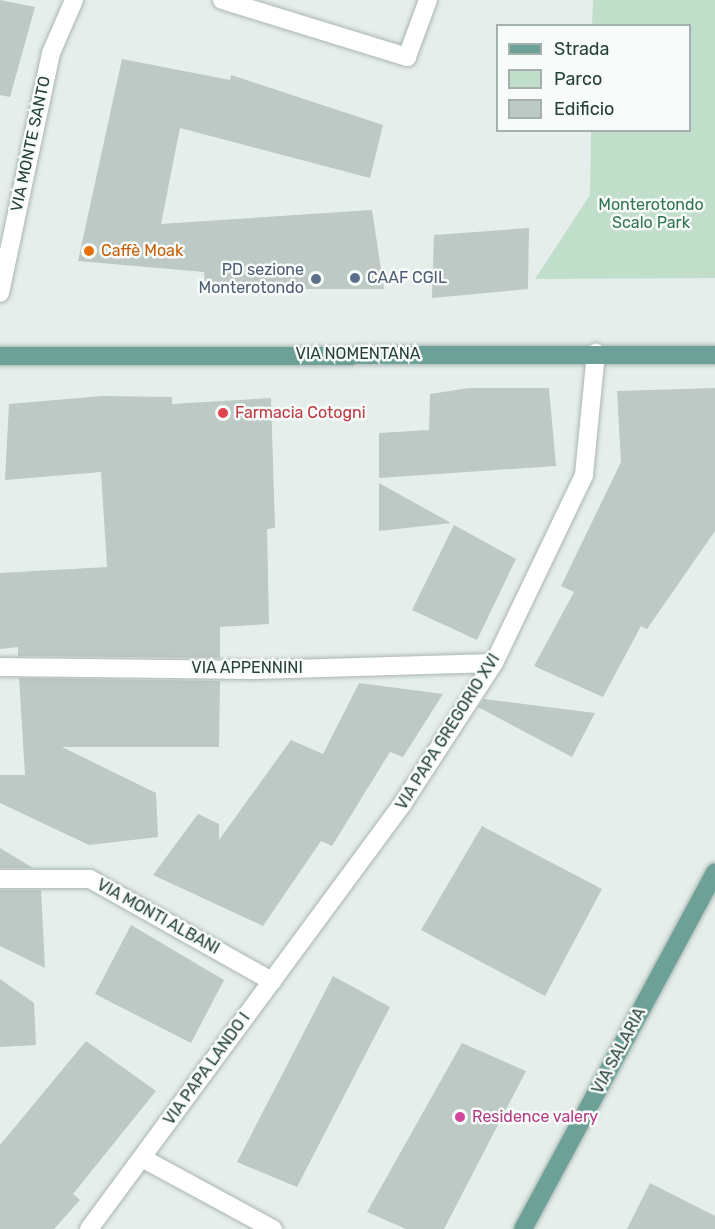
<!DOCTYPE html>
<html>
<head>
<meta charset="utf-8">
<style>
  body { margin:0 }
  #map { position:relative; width:715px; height:1229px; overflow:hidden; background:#e6eeeb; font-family:Rubik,sans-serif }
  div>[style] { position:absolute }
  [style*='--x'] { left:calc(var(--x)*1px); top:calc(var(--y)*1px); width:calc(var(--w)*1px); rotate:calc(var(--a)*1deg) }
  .green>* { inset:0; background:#c1deca }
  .building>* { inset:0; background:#bcc9c4 }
  .roads { filter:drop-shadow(0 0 2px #a9b6b2) drop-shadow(0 0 2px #a9b6b2) }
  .minor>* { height:18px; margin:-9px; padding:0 9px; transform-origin:9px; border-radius:9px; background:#fff }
  .major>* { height:18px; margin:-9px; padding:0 9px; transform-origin:9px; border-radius:9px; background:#6da197 }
  .dots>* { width:16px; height:16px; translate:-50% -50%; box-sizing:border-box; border:3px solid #f7fbf9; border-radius:50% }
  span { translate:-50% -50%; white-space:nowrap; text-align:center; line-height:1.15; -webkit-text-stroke:5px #f7fbf9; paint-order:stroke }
  .street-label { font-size:16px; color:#26403a }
  .park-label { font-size:16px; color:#327550 }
  .food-label { font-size:16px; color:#c56008 }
  .left { translate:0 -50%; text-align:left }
  .service-label { font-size:16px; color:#4e5e75 }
  .right { translate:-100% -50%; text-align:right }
  .health-label { font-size:16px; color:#be3a42 }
  .hotel-label { font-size:16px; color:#b23c85 }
  .legend { position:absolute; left:496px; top:24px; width:195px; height:108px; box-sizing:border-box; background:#f7fbf9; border:2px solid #a3b0ad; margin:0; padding:8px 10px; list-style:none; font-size:18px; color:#26403a }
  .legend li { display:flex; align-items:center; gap:12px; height:30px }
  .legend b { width:30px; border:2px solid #a3b0ad }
</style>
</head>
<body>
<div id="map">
  <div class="green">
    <div style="clip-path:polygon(593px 0,715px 0,715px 278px,535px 279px,590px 195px,591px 131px,690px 130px,690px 26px,592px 25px)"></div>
  </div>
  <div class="building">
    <div style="clip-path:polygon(0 0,35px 7px,10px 97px,0 95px)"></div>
    <div style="clip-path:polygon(122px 59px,230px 80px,231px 75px,383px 125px,370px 178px,180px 128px,161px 224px,372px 210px,384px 289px,205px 289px,204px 272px,78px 261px)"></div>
    <div style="clip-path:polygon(529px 228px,528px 289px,432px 298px,434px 235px)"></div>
    <div style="clip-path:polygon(469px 388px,549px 388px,556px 466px,379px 478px,379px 433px,429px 430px,430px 394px)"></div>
    <div style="clip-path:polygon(715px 388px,715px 531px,647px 629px,641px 626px,603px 697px,534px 666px,574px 592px,561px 586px,621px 462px,617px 391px)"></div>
    <div style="clip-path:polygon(102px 396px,172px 397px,172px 404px,271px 398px,275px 528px,267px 529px,269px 624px,220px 627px,220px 658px,18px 656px,18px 647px,0 649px,0 573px,107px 567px,101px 472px,5px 480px,9px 404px)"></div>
    <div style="clip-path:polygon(379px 483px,451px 523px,379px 531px)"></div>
    <div style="clip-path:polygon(454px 525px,516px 559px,477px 640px,412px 610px)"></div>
    <div style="clip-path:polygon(19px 678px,220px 681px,219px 747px,62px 747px,156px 793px,158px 837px,89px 845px,0 803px,0 775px,25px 775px)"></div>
    <div style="clip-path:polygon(359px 683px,443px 694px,403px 757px,390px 752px,332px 846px,321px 841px,263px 926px,153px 875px,198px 814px,219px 824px,219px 840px,291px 740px,323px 754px)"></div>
    <div style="clip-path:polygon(484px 699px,595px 713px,572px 757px,478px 707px)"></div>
    <div style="clip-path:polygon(482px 826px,602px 889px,545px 996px,421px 930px)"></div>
    <div style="clip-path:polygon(0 848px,33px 868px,0 868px)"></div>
    <div style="clip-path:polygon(0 890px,41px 890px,45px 968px,0 946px)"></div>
    <div style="clip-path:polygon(131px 925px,224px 980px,191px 1043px,95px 994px)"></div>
    <div style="clip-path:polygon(333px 976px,390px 1007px,297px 1187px,237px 1162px)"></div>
    <div style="clip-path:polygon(0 979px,34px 1003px,36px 1045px,0 1047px)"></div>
    <div style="clip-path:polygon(86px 1041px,156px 1091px,73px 1194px,80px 1200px,54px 1229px,0 1229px,0 1145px)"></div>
    <div style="clip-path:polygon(462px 1043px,526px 1071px,444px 1229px,406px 1229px,367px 1212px)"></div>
    <div style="clip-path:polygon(650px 1183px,715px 1216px,715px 1229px,627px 1229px)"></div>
  </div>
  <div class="roads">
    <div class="minor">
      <div style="--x:222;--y:0;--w:194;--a:17.1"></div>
      <div style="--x:407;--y:57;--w:61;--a:-69.8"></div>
      <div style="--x:0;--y:293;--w:245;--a:-78"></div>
      <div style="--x:51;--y:53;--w:58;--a:-66.5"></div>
      <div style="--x:0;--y:667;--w:255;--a:0.7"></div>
      <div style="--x:255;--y:670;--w:239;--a:-1.7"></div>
      <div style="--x:0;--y:879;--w:90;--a:0"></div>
      <div style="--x:90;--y:879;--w:209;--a:29.3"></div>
      <div style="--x:142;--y:1158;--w:149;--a:28.5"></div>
      <div style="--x:89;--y:1229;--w:526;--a:-53.59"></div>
      <div style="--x:401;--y:806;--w:171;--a:-57"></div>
      <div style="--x:494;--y:663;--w:208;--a:-64.4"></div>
      <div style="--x:584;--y:475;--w:123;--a:-84.4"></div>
    </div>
    <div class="major">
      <div style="--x:0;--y:356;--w:715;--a:-0.08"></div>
      <div style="--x:523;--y:1229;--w:405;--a:-61.7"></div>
    </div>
  </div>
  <div class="dots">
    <div style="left:89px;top:251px;background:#e8710a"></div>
    <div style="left:355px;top:278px;background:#5c6f8a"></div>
    <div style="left:316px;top:279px;background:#5c6f8a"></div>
    <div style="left:223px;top:413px;background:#e0444e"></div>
    <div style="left:460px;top:1117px;background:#d1479c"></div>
  </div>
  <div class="street-label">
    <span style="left:31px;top:144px;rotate:-78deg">VIA MONTE SANTO</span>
    <span style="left:358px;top:354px">VIA NOMENTANA</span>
    <span style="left:247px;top:668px">VIA APPENNINI</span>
    <span style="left:448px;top:732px;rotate:-58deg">VIA PAPA GREGORIO XVI</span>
    <span style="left:158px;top:917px;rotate:29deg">VIA MONTI ALBANI</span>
    <span style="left:619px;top:1051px;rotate:-62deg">VIA SALARIA</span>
    <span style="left:207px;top:1069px;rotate:-54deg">VIA PAPA LANDO I</span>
  </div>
  <div class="park-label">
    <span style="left:651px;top:214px">Monterotondo<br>Scalo Park</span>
  </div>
  <div class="food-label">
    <span class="left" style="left:101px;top:251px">Caffè Moak</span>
  </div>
  <div class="service-label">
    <span class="right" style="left:304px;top:279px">PD sezione<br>Monterotondo</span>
    <span class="left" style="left:367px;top:278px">CAAF CGIL</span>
  </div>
  <div class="health-label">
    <span class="left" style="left:235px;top:413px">Farmacia Cotogni</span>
  </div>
  <div class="hotel-label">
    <span class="left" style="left:472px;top:1117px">Residence valery</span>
  </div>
  <ul class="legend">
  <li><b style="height:8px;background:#6da197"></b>Strada</li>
  <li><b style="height:16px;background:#c1deca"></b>Parco</li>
  <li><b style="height:16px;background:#bcc9c4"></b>Edificio</li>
  </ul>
</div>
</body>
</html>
